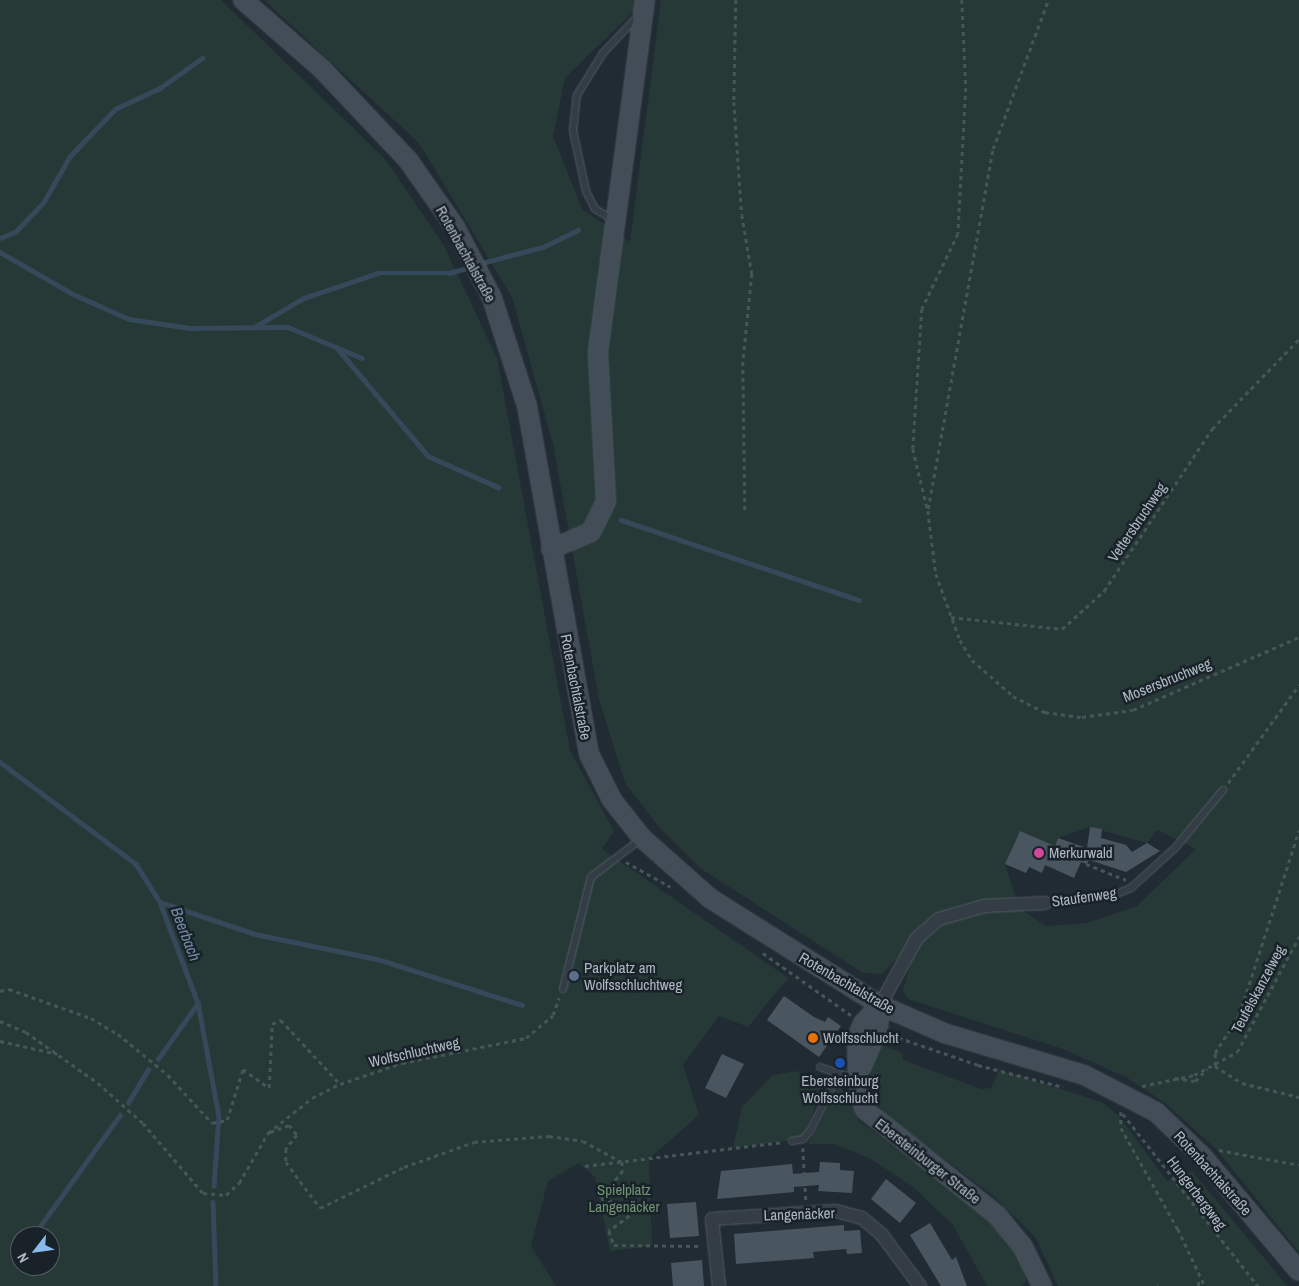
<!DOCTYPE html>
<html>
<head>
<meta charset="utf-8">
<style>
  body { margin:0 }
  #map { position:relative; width:1299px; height:1286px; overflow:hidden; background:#212b34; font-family:"Archivo Narrow",sans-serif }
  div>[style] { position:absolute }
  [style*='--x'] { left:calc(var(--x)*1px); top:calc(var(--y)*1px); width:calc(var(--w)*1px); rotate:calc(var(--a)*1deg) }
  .green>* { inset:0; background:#263937 }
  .stream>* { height:4.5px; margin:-2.25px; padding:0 2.25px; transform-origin:2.25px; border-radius:2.25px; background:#36495a }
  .building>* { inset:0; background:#495660 }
  .path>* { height:2.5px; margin-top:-1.25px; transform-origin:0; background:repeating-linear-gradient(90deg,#445656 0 4px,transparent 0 8px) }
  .roads { filter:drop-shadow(0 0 1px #515b63) drop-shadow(0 0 1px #515b63) }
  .lane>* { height:6px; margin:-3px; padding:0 3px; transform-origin:3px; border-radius:3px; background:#343d45 }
  .street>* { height:12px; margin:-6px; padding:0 6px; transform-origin:6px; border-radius:6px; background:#343d45 }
  .secondary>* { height:18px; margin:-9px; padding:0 9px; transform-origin:9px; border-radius:9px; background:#424d57 }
  .dots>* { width:14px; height:14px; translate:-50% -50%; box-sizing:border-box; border:2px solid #1a2229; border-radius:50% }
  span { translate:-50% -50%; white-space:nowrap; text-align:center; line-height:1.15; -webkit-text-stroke:5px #1a2229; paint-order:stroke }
  .street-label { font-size:15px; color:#aeb8c2 }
  .poi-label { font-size:15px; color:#aeb8c2 }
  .left { translate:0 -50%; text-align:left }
  .park-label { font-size:15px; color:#709574 }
  .water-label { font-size:16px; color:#718ca3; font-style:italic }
  .north { position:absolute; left:10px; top:1226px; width:50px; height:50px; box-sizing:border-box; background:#1a2229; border:1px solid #555e66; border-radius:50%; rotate:240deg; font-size:14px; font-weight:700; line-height:20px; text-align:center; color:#aeb8c2 }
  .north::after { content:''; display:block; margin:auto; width:18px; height:22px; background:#87baed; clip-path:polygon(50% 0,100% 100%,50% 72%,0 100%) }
</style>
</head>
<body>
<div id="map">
  <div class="green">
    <div style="clip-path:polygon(evenodd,0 0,221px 0,385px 159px,443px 244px,497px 358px,570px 751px,614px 831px,602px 849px,788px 978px,748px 1027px,719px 1016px,683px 1065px,699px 1115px,649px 1159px,652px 1246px,610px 1251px,595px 1177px,579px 1163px,548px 1181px,531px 1246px,556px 1286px,0 1286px,0 0,20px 1236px,50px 1236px,50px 1266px,20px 1266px,20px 1236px)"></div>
    <div style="clip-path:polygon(evenodd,264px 0,645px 0,565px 78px,553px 136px,582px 209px,630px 242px,661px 0,1299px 0,1299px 1252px,1217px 1150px,1165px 1103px,1126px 1077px,1063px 1049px,908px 999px,903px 990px,913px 955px,896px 959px,882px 974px,863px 973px,700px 868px,659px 827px,625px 783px,599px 699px,553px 444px,512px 297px,419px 143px,264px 0,1090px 827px,1147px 843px,1157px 830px,1196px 849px,1137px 906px,1087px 923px,1046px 926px,1019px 908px,1005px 864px,1020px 831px,1055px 846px,1058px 838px,1090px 827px)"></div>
    <div style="clip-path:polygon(881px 1044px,903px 1054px,903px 1060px,981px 1089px,991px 1088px,999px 1070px,1102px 1102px,1119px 1116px,1167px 1181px,1192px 1171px,1287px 1286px,1058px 1286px,1036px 1238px,995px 1197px,886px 1115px,871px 1095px,869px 1066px)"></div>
    <div style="clip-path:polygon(796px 1071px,822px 1088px,803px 1139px,733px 1148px,742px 1107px,773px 1075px)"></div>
    <div style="clip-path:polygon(840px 1085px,859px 1121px,979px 1210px,1005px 1237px,1024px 1267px,1026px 1281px,1021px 1286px,987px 1286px,953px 1225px,912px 1186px,871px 1159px,835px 1144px,808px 1144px)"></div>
  </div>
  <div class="stream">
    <div style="--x:0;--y:238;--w:16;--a:-22"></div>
    <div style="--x:15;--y:232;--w:40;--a:-46"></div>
    <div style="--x:43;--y:203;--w:54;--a:-60.1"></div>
    <div style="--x:70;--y:156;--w:65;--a:-46.2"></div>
    <div style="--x:115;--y:109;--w:50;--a:-25"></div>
    <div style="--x:160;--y:88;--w:52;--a:-35.5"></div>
    <div style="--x:0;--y:252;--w:84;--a:29.9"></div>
    <div style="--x:73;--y:294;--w:61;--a:24.1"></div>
    <div style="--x:129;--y:319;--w:63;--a:8.3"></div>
    <div style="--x:191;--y:328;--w:97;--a:-0.6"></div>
    <div style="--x:288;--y:327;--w:80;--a:22.7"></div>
    <div style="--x:478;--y:264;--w:67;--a:-14.7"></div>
    <div style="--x:543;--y:247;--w:39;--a:-26"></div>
    <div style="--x:256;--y:326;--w:56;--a:-30.3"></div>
    <div style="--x:304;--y:298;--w:78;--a:-18.7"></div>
    <div style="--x:378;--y:273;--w:71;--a:0"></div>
    <div style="--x:449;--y:273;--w:23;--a:-15"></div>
    <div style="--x:338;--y:349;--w:140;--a:49.9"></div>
    <div style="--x:428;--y:456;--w:77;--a:23.9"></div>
    <div style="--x:621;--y:520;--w:251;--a:18.6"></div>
    <div style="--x:0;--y:762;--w:170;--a:36.9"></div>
    <div style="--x:136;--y:864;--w:45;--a:57.7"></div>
    <div style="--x:160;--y:902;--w:108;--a:69.4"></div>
    <div style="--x:198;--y:1003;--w:115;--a:79.5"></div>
    <div style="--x:219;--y:1116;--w:70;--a:94.1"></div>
    <div style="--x:160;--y:902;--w:100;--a:18.6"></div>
    <div style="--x:255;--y:934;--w:125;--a:11.6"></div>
    <div style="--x:377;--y:959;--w:152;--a:17.6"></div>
    <div style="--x:158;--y:1059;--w:69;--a:-54.5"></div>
    <div style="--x:128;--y:1103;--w:39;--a:-59"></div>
    <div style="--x:213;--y:1202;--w:84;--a:88"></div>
    <div style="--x:33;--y:1236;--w:149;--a:-54.3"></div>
  </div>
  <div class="building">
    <div style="clip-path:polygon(1090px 827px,1102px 829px,1101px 838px,1126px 845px,1132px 852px,1147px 843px,1160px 851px,1126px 872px,1089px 860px,1087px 864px,1081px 862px,1074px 878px,1045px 865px,1042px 873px,1029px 867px,1026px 873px,1005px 864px,1020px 831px,1055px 846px,1058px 838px,1087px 848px)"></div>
    <div style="clip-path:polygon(784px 996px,814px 1017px,825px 1022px,828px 1017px,841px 1026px,819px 1057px,767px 1020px)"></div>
    <div style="clip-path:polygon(722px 1054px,744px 1064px,726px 1098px,705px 1088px)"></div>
    <div style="clip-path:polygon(820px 1162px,840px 1163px,840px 1170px,854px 1171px,852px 1193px,818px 1191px,819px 1185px,794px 1187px,794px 1192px,717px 1199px,721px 1171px,792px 1164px,793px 1174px,819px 1172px)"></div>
    <div style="clip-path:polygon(886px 1179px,916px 1203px,900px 1223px,871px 1199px)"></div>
    <div style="clip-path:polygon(696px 1202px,699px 1236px,670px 1238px,667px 1204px)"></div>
    <div style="clip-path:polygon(930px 1223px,952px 1260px,956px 1257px,967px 1286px,941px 1286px,910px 1235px)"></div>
    <div style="clip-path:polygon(844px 1225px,844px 1231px,860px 1230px,862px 1253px,847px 1254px,846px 1249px,813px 1252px,814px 1258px,736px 1264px,734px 1234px)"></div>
    <div style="clip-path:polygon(702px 1260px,704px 1286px,673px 1286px,671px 1263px)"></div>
  </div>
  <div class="path">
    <div style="--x:736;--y:0;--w:102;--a:91.1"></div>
    <div style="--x:734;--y:102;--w:113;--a:86"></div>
    <div style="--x:742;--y:215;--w:60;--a:80.4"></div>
    <div style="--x:752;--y:274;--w:88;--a:95.8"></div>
    <div style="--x:743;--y:362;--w:148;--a:89.2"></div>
    <div style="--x:962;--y:0;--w:88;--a:87.4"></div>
    <div style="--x:966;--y:88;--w:146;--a:93.1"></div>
    <div style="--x:958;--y:234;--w:83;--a:115.6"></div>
    <div style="--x:922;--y:309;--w:140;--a:93.7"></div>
    <div style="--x:913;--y:449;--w:64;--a:76.4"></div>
    <div style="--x:928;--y:511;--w:64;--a:82.8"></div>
    <div style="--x:936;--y:574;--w:70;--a:70"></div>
    <div style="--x:960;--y:640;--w:23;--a:59"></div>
    <div style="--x:972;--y:660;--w:55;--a:41.3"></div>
    <div style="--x:1013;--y:696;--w:36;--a:27"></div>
    <div style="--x:1045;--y:712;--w:37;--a:8"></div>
    <div style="--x:1082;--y:717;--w:51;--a:-7.8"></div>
    <div style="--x:1133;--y:710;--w:181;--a:-23.7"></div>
    <div style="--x:928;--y:509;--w:366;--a:-79.8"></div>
    <div style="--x:993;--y:149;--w:159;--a:-69.7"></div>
    <div style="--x:951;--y:617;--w:112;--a:6.2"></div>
    <div style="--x:1062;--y:629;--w:57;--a:-42.1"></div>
    <div style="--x:1104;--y:591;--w:195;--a:-56.3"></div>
    <div style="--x:1212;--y:429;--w:125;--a:-46"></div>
    <div style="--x:1228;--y:783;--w:121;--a:-54.1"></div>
    <div style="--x:626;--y:862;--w:51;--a:29.1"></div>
    <div style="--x:1086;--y:864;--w:43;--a:21.8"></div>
    <div style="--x:763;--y:953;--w:108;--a:35.2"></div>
    <div style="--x:0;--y:991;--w:9;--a:-13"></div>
    <div style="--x:9;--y:989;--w:87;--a:19.5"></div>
    <div style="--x:91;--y:1018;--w:31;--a:31"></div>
    <div style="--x:118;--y:1034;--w:65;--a:39.4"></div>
    <div style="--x:168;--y:1075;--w:65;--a:47.5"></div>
    <div style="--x:212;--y:1123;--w:15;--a:-11"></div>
    <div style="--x:227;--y:1120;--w:53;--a:-72.6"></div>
    <div style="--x:243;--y:1069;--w:32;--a:36"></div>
    <div style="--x:269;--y:1088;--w:64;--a:-87.3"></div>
    <div style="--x:272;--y:1024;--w:10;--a:-24"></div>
    <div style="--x:281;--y:1020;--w:87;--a:47.3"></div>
    <div style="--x:0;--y:1021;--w:28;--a:23"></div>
    <div style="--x:26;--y:1032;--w:88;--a:35.3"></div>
    <div style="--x:98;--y:1083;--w:60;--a:41.6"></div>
    <div style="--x:143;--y:1123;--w:92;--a:49.4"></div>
    <div style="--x:203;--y:1193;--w:23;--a:5"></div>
    <div style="--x:226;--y:1195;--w:18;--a:-43"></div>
    <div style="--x:239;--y:1183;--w:58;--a:-59.9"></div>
    <div style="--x:268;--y:1133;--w:56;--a:-38.5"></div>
    <div style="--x:312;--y:1098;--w:31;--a:-27"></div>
    <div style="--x:340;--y:1084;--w:65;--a:-18.7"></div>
    <div style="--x:402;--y:1063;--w:126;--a:-11.4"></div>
    <div style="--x:526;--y:1038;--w:35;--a:-40"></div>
    <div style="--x:553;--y:1015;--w:18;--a:-71"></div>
    <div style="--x:891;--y:1035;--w:92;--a:19"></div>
    <div style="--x:978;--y:1065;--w:88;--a:14.5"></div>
    <div style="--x:0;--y:1041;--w:59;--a:12.6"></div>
    <div style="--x:1215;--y:1066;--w:13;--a:-90"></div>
    <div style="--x:1215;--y:1053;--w:45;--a:-57.7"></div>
    <div style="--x:1239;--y:1015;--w:194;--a:-72"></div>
    <div style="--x:1215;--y:1066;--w:32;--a:32"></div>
    <div style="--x:1242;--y:1083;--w:59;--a:13.8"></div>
    <div style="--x:1175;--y:1078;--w:20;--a:9"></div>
    <div style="--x:1195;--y:1081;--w:17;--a:-45"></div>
    <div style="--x:1142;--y:1086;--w:53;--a:-11.9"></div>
    <div style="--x:1194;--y:1075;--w:49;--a:-28.1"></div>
    <div style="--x:1237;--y:1052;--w:131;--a:-61.7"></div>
    <div style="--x:1121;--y:1112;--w:16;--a:90"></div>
    <div style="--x:1121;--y:1128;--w:116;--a:60.6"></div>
    <div style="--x:1178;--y:1229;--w:63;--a:64.7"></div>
    <div style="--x:1123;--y:1114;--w:219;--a:51.9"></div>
    <div style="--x:270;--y:1132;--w:20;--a:-20"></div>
    <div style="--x:289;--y:1125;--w:13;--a:51"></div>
    <div style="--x:297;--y:1135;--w:18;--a:128"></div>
    <div style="--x:286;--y:1149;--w:13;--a:90"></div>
    <div style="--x:286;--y:1162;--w:57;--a:53.5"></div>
    <div style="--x:320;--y:1208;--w:93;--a:-26"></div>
    <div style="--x:404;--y:1167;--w:74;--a:-19.7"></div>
    <div style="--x:474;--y:1142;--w:75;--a:-4.6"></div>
    <div style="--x:549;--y:1136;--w:34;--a:8"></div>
    <div style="--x:583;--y:1141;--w:44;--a:28.3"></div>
    <div style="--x:622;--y:1162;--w:9;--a:84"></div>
    <div style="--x:623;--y:1171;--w:35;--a:129"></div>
    <div style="--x:601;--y:1198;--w:37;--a:20"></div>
    <div style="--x:636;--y:1211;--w:34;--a:143"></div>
    <div style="--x:609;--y:1231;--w:15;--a:70"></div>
    <div style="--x:614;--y:1245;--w:87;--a:0.7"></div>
    <div style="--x:803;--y:1148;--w:52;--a:86.7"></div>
    <div style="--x:1219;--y:1150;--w:81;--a:10.6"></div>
    <div style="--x:585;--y:1166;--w:198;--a:-6.9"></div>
    <div style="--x:1157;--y:1286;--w:1;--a:0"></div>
    <div style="--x:1198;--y:1286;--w:6;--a:-81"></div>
  </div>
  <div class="roads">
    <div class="lane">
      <div style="--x:614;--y:220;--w:22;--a:-150"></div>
      <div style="--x:595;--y:209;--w:20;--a:-117"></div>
      <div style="--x:586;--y:191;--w:61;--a:-102.2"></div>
      <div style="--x:573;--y:131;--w:36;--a:-84"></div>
      <div style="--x:577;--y:95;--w:49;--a:-58.2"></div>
      <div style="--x:603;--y:53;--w:51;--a:-46.6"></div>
      <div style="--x:1045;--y:903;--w:67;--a:-6"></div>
      <div style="--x:1112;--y:896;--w:21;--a:-23"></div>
      <div style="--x:1131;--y:888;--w:61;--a:-42.3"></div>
      <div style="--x:1176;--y:847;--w:74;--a:-50.5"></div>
      <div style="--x:563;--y:989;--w:115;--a:-76"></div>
      <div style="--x:591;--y:877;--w:63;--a:-37.2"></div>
      <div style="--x:820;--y:1067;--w:37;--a:19"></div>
      <div style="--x:792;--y:1141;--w:11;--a:-10"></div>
      <div style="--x:803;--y:1139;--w:11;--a:-49"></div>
      <div style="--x:810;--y:1131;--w:62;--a:-63"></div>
    </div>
    <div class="street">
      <div style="--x:880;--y:1005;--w:77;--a:-61.1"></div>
      <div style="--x:917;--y:938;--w:29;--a:-41"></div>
      <div style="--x:939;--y:919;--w:47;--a:-16.1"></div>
      <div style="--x:984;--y:906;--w:61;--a:-2.8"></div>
      <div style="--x:719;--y:1286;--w:67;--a:-96"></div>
      <div style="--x:712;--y:1219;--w:124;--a:-3.7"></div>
      <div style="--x:836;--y:1211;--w:27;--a:15"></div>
      <div style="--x:862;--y:1218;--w:26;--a:40"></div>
      <div style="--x:882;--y:1235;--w:64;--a:53.3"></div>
    </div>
    <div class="secondary">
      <div style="--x:243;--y:0;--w:105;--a:41.1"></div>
      <div style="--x:322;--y:69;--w:125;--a:46.6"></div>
      <div style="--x:408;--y:160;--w:82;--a:55"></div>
      <div style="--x:455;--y:227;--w:80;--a:62.5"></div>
      <div style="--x:492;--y:298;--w:114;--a:72"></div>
      <div style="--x:527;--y:406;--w:353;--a:79.9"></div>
      <div style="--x:589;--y:754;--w:51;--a:63.4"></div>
      <div style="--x:612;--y:800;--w:48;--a:51.7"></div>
      <div style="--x:642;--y:838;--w:92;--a:41.5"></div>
      <div style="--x:711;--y:899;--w:199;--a:32.1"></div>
      <div style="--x:880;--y:1005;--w:70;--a:23.6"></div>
      <div style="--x:944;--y:1033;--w:146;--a:16.7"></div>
      <div style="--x:1084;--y:1075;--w:81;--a:27.2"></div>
      <div style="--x:1156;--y:1112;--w:64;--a:43.7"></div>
      <div style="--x:1202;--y:1156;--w:150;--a:49.9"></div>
      <div style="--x:551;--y:549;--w:43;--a:-23"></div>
      <div style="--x:591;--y:532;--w:34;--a:-64"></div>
      <div style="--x:606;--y:501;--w:149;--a:-93.1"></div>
      <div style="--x:598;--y:352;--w:355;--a:-82.4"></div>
      <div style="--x:880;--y:1005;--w:25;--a:133"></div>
      <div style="--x:863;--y:1023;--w:16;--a:112"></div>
      <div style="--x:857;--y:1038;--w:54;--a:88.9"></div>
      <div style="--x:858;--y:1092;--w:19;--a:69"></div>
      <div style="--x:865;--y:1110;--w:169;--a:38.5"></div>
      <div style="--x:997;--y:1215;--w:41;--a:50.9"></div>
      <div style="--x:1023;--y:1247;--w:43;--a:64"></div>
      <div style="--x:861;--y:1068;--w:43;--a:-66.4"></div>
      <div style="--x:878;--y:1029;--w:24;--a:-85"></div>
    </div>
  </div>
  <div class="dots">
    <div style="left:1039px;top:853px;background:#d1479c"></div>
    <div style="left:574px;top:976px;background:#5c6f8a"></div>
    <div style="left:813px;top:1038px;background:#e8710a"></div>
    <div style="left:840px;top:1063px;background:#1a4fb4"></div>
  </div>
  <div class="street-label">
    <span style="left:466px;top:254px;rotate:61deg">Rotenbachtalstraße</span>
    <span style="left:1137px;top:522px;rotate:-56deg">Vettersbruchweg</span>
    <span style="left:1167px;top:680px;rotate:-22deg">Mosersbruchweg</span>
    <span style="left:576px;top:687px;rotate:79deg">Rotenbachtalstraße</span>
    <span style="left:1084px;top:897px;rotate:-8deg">Staufenweg</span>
    <span style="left:847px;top:983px;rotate:30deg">Rotenbachtalstraße</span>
    <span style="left:1258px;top:989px;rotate:-62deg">Teufelskanzelweg</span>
    <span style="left:414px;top:1052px;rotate:-13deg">Wolfschluchtweg</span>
    <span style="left:928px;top:1161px;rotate:38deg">Ebersteinburger Straße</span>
    <span style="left:1213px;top:1173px;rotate:48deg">Rotenbachtalstraße</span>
    <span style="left:1197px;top:1193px;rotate:53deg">Hungerbergweg</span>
    <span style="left:799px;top:1214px;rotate:-2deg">Langenäcker</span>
  </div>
  <div class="poi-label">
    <span class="left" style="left:1049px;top:853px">Merkurwald</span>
    <span class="left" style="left:584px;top:976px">Parkplatz am<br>Wolfsschluchtweg</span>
    <span class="left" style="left:823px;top:1038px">Wolfsschlucht</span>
    <span style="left:840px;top:1089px">Ebersteinburg<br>Wolfsschlucht</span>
  </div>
  <div class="park-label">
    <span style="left:624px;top:1198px">Spielplatz<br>Langenäcker</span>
  </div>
  <div class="water-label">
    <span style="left:186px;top:934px;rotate:69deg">Beerbach</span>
  </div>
  <div class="north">N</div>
</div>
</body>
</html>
